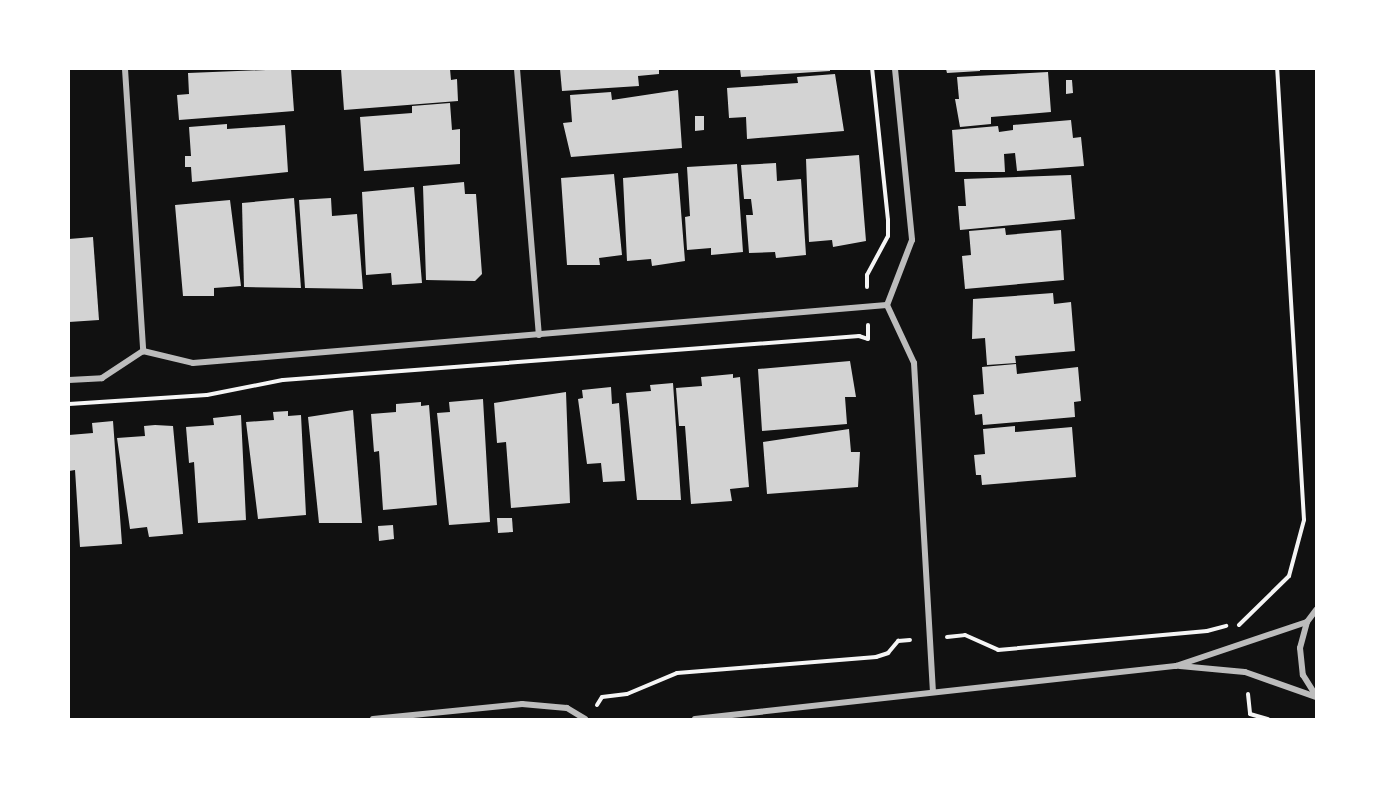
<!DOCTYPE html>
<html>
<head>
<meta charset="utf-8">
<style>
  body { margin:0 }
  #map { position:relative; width:1385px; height:788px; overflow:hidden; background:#111; font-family:"Times New Roman",serif }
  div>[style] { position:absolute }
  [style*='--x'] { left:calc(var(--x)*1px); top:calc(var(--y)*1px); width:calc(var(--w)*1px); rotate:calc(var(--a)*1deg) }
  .building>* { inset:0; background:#d3d3d3 }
  .path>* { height:4px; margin:-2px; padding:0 2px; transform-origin:2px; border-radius:2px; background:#f5f5f5 }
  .minor>* { height:6px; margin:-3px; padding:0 3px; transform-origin:3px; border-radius:3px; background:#bcbcbc }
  span { translate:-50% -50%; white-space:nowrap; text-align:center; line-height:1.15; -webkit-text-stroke:5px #fff; paint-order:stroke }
  .frame { position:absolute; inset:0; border:70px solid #fff; pointer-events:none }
</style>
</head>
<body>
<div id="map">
  <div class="building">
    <div style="clip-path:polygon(291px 69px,294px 111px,179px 120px,177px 95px,189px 94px,188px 73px)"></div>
    <div style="clip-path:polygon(341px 69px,450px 69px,451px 80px,457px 79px,458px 101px,344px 110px)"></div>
    <div style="clip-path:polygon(560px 69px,659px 69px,659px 74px,638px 76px,639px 86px,562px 91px)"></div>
    <div style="clip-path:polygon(740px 69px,830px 69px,830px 71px,741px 77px)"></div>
    <div style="clip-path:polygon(946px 69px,980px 69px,980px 71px,947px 73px)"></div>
    <div style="clip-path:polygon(1048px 72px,1051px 112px,991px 117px,991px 124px,960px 127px,955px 99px,959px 99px,957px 77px)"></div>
    <div style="clip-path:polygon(835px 74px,844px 131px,747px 139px,746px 117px,729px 118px,727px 88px,798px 83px,797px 77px)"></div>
    <div style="clip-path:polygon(1066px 80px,1072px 80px,1073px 93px,1066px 94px)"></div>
    <div style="clip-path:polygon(678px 90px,682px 148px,571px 157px,563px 123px,572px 122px,570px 95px,611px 92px,612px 100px)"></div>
    <div style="clip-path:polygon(450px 103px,452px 130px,460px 129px,460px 164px,364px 171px,360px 117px,412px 113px,412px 106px)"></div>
    <div style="clip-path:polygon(695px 116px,704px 116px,704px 130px,695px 131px)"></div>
    <div style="clip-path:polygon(1071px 120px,1073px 138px,1081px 137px,1084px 166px,1017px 171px,1015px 153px,1004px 154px,1005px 172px,955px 172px,952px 130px,998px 126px,999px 132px,1013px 130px,1013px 125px)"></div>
    <div style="clip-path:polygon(227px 124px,227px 129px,285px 125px,288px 172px,192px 182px,191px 167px,185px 167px,185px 156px,191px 156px,189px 127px)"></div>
    <div style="clip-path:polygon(859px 155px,866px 241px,833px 247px,832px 240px,809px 242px,806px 159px)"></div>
    <div style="clip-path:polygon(776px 163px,777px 181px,801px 179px,806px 255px,776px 258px,775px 252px,749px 253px,746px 215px,753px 215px,751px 199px,744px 199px,741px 165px)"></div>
    <div style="clip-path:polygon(737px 164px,743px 252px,711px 255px,711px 248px,687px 250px,685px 217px,690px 216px,687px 167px)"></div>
    <div style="clip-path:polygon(678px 173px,685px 261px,652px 266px,651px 259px,627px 261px,623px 178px)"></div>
    <div style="clip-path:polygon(614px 174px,622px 255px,599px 258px,600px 265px,567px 265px,561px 178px)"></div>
    <div style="clip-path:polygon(1071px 175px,1075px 219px,960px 230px,958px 206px,966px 206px,964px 179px)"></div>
    <div style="clip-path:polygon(464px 182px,465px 194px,476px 194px,482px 274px,475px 281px,426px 280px,423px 186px)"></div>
    <div style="clip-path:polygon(414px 187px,422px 283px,392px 285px,391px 273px,366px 275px,362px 192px)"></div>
    <div style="clip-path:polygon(294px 198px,301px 288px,244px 287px,242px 203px)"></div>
    <div style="clip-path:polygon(331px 198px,332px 216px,357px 214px,363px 289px,305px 288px,299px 200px)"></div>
    <div style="clip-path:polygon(230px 200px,241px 286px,214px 288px,214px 296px,183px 296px,175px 205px)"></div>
    <div style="clip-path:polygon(1005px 228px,1006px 235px,1061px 230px,1064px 280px,965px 289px,962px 256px,971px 255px,969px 231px)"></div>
    <div style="clip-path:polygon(93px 237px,99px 320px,69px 322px,69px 239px)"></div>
    <div style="clip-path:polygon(1053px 293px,1054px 304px,1071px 302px,1075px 351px,1015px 356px,1016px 363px,987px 365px,985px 338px,972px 339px,973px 299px)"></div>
    <div style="clip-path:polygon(850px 361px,856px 397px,845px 397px,847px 424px,762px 431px,758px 369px)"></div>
    <div style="clip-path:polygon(1016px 364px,1017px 374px,1078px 367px,1081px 401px,1074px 402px,1075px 417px,983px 425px,982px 414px,975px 415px,973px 395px,984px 394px,982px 367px)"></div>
    <div style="clip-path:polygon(733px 374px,733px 378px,740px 377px,749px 487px,730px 489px,732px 501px,691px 504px,685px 426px,679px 426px,676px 388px,702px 386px,701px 377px)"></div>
    <div style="clip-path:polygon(673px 383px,681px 500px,637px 500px,626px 393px,651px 391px,650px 385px)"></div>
    <div style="clip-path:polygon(611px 387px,612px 404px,619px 403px,625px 481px,603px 482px,601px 463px,587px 464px,578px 399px,583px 398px,582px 390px)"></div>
    <div style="clip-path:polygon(566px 392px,570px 503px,511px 508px,506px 442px,497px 443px,494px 403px)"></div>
    <div style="clip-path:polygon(483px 399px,490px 522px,449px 525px,437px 413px,450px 412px,449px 402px)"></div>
    <div style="clip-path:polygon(421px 402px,421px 406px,429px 405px,437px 505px,383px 510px,379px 451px,374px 452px,371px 414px,396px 412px,396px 404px)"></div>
    <div style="clip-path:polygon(353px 410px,362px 523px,319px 523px,308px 417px)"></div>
    <div style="clip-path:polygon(288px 411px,288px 416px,301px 415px,306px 515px,258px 519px,246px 422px,274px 420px,273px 412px)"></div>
    <div style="clip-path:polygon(241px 415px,246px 520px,198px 523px,194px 462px,189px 463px,186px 427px,214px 425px,213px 418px)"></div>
    <div style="clip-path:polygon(113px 421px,122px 544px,80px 547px,75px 470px,69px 471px,69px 435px,93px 433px,92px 423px)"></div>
    <div style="clip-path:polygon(155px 425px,173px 426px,183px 534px,149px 537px,147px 527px,130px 529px,117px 438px,145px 436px,144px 426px)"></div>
    <div style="clip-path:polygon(1015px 426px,1015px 432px,1072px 427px,1076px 477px,982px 485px,981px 475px,976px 475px,974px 455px,985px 454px,983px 429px)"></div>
    <div style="clip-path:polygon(849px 429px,851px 452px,860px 452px,858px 487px,767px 494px,763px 442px)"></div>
    <div style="clip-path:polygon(497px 518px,512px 518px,513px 532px,498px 533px)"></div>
    <div style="clip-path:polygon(393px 525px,394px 539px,379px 541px,378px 526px)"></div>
  </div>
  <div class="path">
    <div style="--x:867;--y:287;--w:12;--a:-90"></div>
    <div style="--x:867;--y:275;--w:44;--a:-61.7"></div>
    <div style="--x:888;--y:236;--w:16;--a:-90"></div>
    <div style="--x:888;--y:220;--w:152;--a:-96"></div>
    <div style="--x:69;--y:404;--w:138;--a:-3.7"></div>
    <div style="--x:207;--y:395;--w:77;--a:-11.2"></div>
    <div style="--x:283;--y:380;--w:578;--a:-4.37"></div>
    <div style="--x:859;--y:336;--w:9;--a:18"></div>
    <div style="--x:868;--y:339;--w:14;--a:-90"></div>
    <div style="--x:1239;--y:625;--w:70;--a:-44.4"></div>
    <div style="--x:1289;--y:576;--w:58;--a:-75"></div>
    <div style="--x:1304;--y:520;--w:452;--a:-93.4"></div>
    <div style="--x:947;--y:637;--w:18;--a:-6"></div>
    <div style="--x:965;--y:635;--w:36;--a:24"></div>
    <div style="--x:998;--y:650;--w:210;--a:-5.2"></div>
    <div style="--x:1207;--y:631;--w:20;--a:-15"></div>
    <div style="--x:1248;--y:694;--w:20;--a:84"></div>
    <div style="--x:1250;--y:714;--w:19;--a:16"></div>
    <div style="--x:597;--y:705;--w:9;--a:-58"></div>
    <div style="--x:602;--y:697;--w:25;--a:-7"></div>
    <div style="--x:627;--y:694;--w:54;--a:-22.8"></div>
    <div style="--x:677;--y:673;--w:200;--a:-4.6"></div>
    <div style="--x:876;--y:657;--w:13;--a:-18"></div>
    <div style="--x:888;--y:653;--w:16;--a:-50"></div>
    <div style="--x:898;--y:641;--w:12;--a:-5"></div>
  </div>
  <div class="minor">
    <div style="--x:125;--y:69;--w:283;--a:86.3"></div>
    <div style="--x:517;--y:69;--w:267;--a:85.3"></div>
    <div style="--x:895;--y:69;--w:172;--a:84.3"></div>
    <div style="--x:912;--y:240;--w:70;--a:111"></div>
    <div style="--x:887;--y:305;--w:64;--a:65"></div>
    <div style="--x:914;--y:363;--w:329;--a:86.7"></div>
    <div style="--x:69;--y:380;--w:33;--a:-3"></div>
    <div style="--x:102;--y:378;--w:49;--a:-33.4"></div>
    <div style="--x:143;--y:351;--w:51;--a:13.5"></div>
    <div style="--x:193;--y:363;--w:696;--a:-4.78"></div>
    <div style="--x:1316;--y:610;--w:15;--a:127"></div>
    <div style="--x:1307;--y:622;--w:27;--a:105"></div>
    <div style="--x:1300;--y:648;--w:27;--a:84"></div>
    <div style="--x:1303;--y:675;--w:25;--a:58"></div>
    <div style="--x:1180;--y:666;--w:65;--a:5.3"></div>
    <div style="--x:1245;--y:672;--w:75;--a:19.4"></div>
    <div style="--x:373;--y:719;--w:150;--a:-5.7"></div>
    <div style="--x:522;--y:704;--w:45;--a:5.1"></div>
    <div style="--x:567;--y:708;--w:21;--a:31"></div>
    <div style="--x:695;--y:719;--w:484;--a:-6.3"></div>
    <div style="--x:1176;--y:666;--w:138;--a:-18.6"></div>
  </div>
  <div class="frame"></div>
</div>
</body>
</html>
